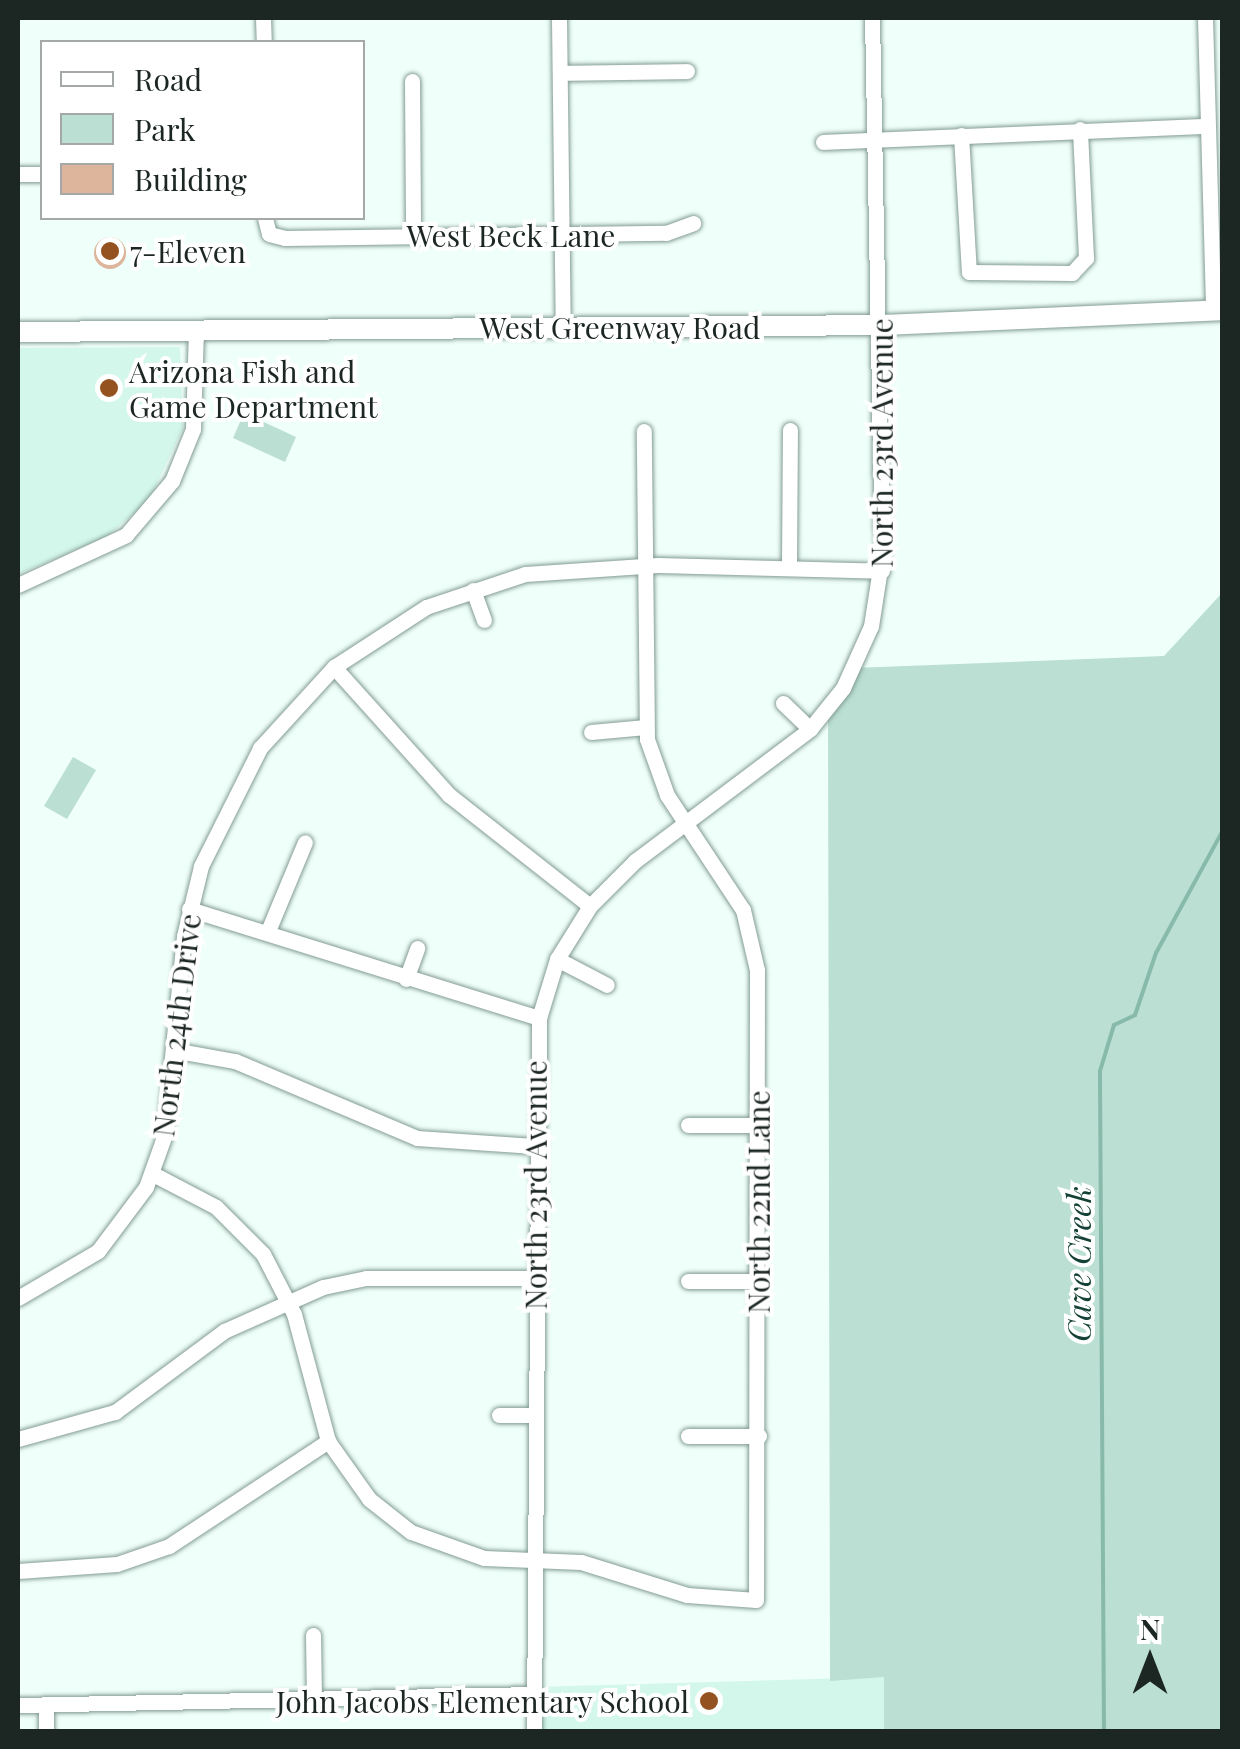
<!DOCTYPE html>
<html>
<head>
<meta charset="utf-8">
<style>
  body { margin:0 }
  #map { position:relative; width:1240px; height:1749px; overflow:hidden; background:#effff9; font-family:"Playfair Display",serif }
  div>[style] { position:absolute }
  [style*='--x'] { left:calc(var(--x)*1px); top:calc(var(--y)*1px); width:calc(var(--w)*1px); rotate:calc(var(--a)*1deg) }
  .built>* { inset:0; background:#d3f7eb }
  .green>* { inset:0; background:#bbdfd3 }
  .stream>* { height:4px; margin:-2px; padding:0 2px; transform-origin:2px; border-radius:2px; background:#87baaa }
  .building>* { inset:0; background:#ddb59c }
  .round { border-radius:50% }
  .roads { filter:drop-shadow(0 0 2px #839c94) drop-shadow(0 0 2px #839c94) }
  .minor>* { height:15px; margin:-7.5px; padding:0 7.5px; transform-origin:7.5px; border-radius:7.5px; background:#fff }
  .major>* { height:20px; margin:-10px; padding:0 10px; transform-origin:10px; border-radius:10px; background:#fff }
  .dots>* { width:28px; height:28px; translate:-50% -50%; box-sizing:border-box; border:5px solid #fff; border-radius:50% }
  span { translate:-50% -50%; white-space:nowrap; text-align:center; line-height:1.15; -webkit-text-stroke:8px #fff; paint-order:stroke }
  .street-label { font-size:30px; color:#1c2623 }
  .poi-label { font-size:30px; color:#1c2623 }
  .left { translate:0 -50%; text-align:left }
  .right { translate:-100% -50%; text-align:right }
  .water-label { font-size:32px; color:#154236; font-style:italic }
  .frame { position:absolute; inset:0; border:20px solid #1c2623; pointer-events:none }
  .legend { position:absolute; left:40px; top:40px; width:325px; height:180px; box-sizing:border-box; background:#fff; border:2px solid #a4a8a7; margin:0; padding:12px 18px; list-style:none; font-size:30px; color:#1c2623 }
  .legend li { display:flex; align-items:center; gap:20px; height:50px }
  .legend b { width:50px; border:2px solid #a4a8a7 }
  .north { position:absolute; left:1100px; top:1609px; width:100px; height:100px; -webkit-text-stroke:8px #fff; paint-order:stroke; rotate:0deg; font-size:28px; font-weight:700; line-height:40px; text-align:center; color:#1c2623 }
  .north::after { content:''; display:block; margin:auto; width:35px; height:45px; background:#1c2623; clip-path:polygon(50% 0,100% 100%,50% 72%,0 100%) }
</style>
</head>
<body>
<div id="map">
  <div class="built">
    <div style="clip-path:polygon(180px 347px,183px 428px,149px 500px,106px 537px,18px 574px,18px 348px)"></div>
    <div style="clip-path:polygon(884px 1677px,884px 1731px,534px 1732px,535px 1687px)"></div>
  </div>
  <div class="green">
    <div style="clip-path:polygon(244px 413px,296px 437px,285px 462px,233px 438px)"></div>
    <div style="clip-path:polygon(1222px 593px,1222px 1731px,884px 1731px,884px 1677px,830px 1681px,828px 708px,853px 668px,1164px 656px)"></div>
    <div style="clip-path:polygon(73px 757px,96px 770px,67px 819px,44px 806px)"></div>
  </div>
  <div class="stream">
    <div style="--x:1104;--y:1732;--w:661;--a:-90.35"></div>
    <div style="--x:1100;--y:1071;--w:48;--a:-73.1"></div>
    <div style="--x:1114;--y:1025;--w:23;--a:-25"></div>
    <div style="--x:1135;--y:1015;--w:65;--a:-71.3"></div>
    <div style="--x:1156;--y:953;--w:138;--a:-61.4"></div>
  </div>
  <div class="building">
    <div class="round" style="left:94px;top:237px;width:32px;height:32px"></div>
  </div>
  <div class="roads">
    <div class="minor">
      <div style="--x:263;--y:18;--w:24;--a:88"></div>
      <div style="--x:559;--y:18;--w:309;--a:89.3"></div>
      <div style="--x:1205;--y:18;--w:293;--a:88.4"></div>
      <div style="--x:560;--y:73;--w:127;--a:-0.9"></div>
      <div style="--x:412;--y:81;--w:155;--a:89.6"></div>
      <div style="--x:961;--y:135;--w:137;--a:86.7"></div>
      <div style="--x:969;--y:272;--w:103;--a:0.6"></div>
      <div style="--x:1072;--y:273;--w:21;--a:-47"></div>
      <div style="--x:1086;--y:258;--w:129;--a:-92.7"></div>
      <div style="--x:823;--y:142;--w:384;--a:-2.4"></div>
      <div style="--x:18;--y:174;--w:24;--a:0"></div>
      <div style="--x:265;--y:218;--w:16;--a:76"></div>
      <div style="--x:269;--y:234;--w:16;--a:14"></div>
      <div style="--x:285;--y:238;--w:381;--a:-0.8"></div>
      <div style="--x:666;--y:233;--w:29;--a:-20"></div>
      <div style="--x:789;--y:566;--w:136;--a:-89.6"></div>
      <div style="--x:18;--y:585;--w:119;--a:-24.8"></div>
      <div style="--x:126;--y:535;--w:71;--a:-49.6"></div>
      <div style="--x:172;--y:481;--w:56;--a:-68"></div>
      <div style="--x:193;--y:429;--w:100;--a:-88.3"></div>
      <div style="--x:473;--y:590;--w:32;--a:70"></div>
      <div style="--x:334;--y:667;--w:172;--a:48.1"></div>
      <div style="--x:449;--y:795;--w:179;--a:38.2"></div>
      <div style="--x:783;--y:703;--w:37;--a:44"></div>
      <div style="--x:591;--y:732;--w:55;--a:-5.2"></div>
      <div style="--x:189;--y:909;--w:367;--a:17.3"></div>
      <div style="--x:268;--y:931;--w:96;--a:-67.4"></div>
      <div style="--x:557;--y:959;--w:56;--a:27.5"></div>
      <div style="--x:406;--y:979;--w:33;--a:-70"></div>
      <div style="--x:173;--y:1050;--w:63;--a:10.1"></div>
      <div style="--x:235;--y:1061;--w:198;--a:22.9"></div>
      <div style="--x:417;--y:1138;--w:117;--a:3.9"></div>
      <div style="--x:688;--y:1125;--w:69;--a:0"></div>
      <div style="--x:153;--y:1174;--w:71;--a:27.6"></div>
      <div style="--x:216;--y:1207;--w:66;--a:45"></div>
      <div style="--x:263;--y:1254;--w:68;--a:62.7"></div>
      <div style="--x:294;--y:1314;--w:131;--a:75"></div>
      <div style="--x:328;--y:1441;--w:71;--a:54.7"></div>
      <div style="--x:369;--y:1499;--w:53;--a:38.2"></div>
      <div style="--x:411;--y:1532;--w:77;--a:19.6"></div>
      <div style="--x:484;--y:1558;--w:97;--a:2.4"></div>
      <div style="--x:581;--y:1562;--w:111;--a:17.3"></div>
      <div style="--x:687;--y:1595;--w:69;--a:4.1"></div>
      <div style="--x:756;--y:1600;--w:630;--a:-89.91"></div>
      <div style="--x:757;--y:970;--w:62;--a:-103.1"></div>
      <div style="--x:743;--y:910;--w:138;--a:-123.5"></div>
      <div style="--x:667;--y:795;--w:59;--a:-109.7"></div>
      <div style="--x:647;--y:739;--w:308;--a:-90.6"></div>
      <div style="--x:688;--y:1281;--w:70;--a:0"></div>
      <div style="--x:18;--y:1298;--w:93;--a:-30.4"></div>
      <div style="--x:98;--y:1251;--w:80;--a:-53.1"></div>
      <div style="--x:146;--y:1187;--w:53;--a:-70.2"></div>
      <div style="--x:164;--y:1137;--w:202;--a:-84.3"></div>
      <div style="--x:184;--y:936;--w:72;--a:-76.3"></div>
      <div style="--x:201;--y:866;--w:132;--a:-63.4"></div>
      <div style="--x:260;--y:748;--w:110;--a:-47.6"></div>
      <div style="--x:334;--y:667;--w:110;--a:-33.1"></div>
      <div style="--x:426;--y:607;--w:104;--a:-18.4"></div>
      <div style="--x:525;--y:574;--w:133;--a:-3.9"></div>
      <div style="--x:658;--y:565;--w:224;--a:1.5"></div>
      <div style="--x:499;--y:1415;--w:35;--a:0"></div>
      <div style="--x:688;--y:1436;--w:71;--a:0"></div>
      <div style="--x:18;--y:1439;--w:101;--a:-15.6"></div>
      <div style="--x:115;--y:1412;--w:136;--a:-36.6"></div>
      <div style="--x:224;--y:1331;--w:108;--a:-24"></div>
      <div style="--x:323;--y:1287;--w:44;--a:-11.8"></div>
      <div style="--x:366;--y:1278;--w:168;--a:0"></div>
      <div style="--x:18;--y:1571;--w:99;--a:-4"></div>
      <div style="--x:117;--y:1564;--w:55;--a:-19.1"></div>
      <div style="--x:169;--y:1546;--w:191;--a:-33.4"></div>
      <div style="--x:313;--y:1635;--w:64;--a:89.1"></div>
      <div style="--x:46;--y:1704;--w:28;--a:90"></div>
      <div style="--x:18;--y:1705;--w:517;--a:-1.22"></div>
      <div style="--x:534;--y:1732;--w:714;--a:-89.6"></div>
      <div style="--x:539;--y:1018;--w:62;--a:-73"></div>
      <div style="--x:557;--y:959;--w:62;--a:-58.1"></div>
      <div style="--x:590;--y:906;--w:64;--a:-45"></div>
      <div style="--x:635;--y:861;--w:219;--a:-37"></div>
      <div style="--x:810;--y:729;--w:53;--a:-51.2"></div>
      <div style="--x:843;--y:688;--w:68;--a:-65.7"></div>
      <div style="--x:871;--y:626;--w:71;--a:-81.1"></div>
      <div style="--x:882;--y:556;--w:538;--a:-91.06"></div>
    </div>
    <div class="major">
      <div style="--x:18;--y:332;--w:864;--a:-0.46"></div>
      <div style="--x:882;--y:325;--w:340;--a:-2.5"></div>
    </div>
  </div>
  <div class="dots">
    <div style="left:110px;top:251px;background:#955221"></div>
    <div style="left:109px;top:388px;background:#955221"></div>
    <div style="left:709px;top:1701px;background:#955221"></div>
  </div>
  <div class="street-label">
    <span style="left:511px;top:235px">West Beck Lane</span>
    <span style="left:620px;top:327px">West Greenway Road</span>
    <span style="left:881px;top:443px;rotate:-90deg">North 23rd Avenue</span>
    <span style="left:176px;top:1025px;rotate:-83deg">North 24th Drive</span>
    <span style="left:535px;top:1185px;rotate:-90deg">North 23rd Avenue</span>
    <span style="left:758px;top:1202px;rotate:-90deg">North 22nd Lane</span>
  </div>
  <div class="poi-label">
    <span class="left" style="left:130px;top:251px">7-Eleven</span>
    <span class="left" style="left:129px;top:388px">Arizona Fish and<br>Game Department</span>
    <span class="right" style="left:689px;top:1701px">John Jacobs Elementary School</span>
  </div>
  <div class="water-label">
    <span style="left:1078px;top:1264px;rotate:-90deg">Cave Creek</span>
  </div>
  <div class="frame"></div>
  <ul class="legend">
  <li><b style="height:12px;background:#fff"></b>Road</li>
  <li><b style="height:28px;background:#bbdfd3"></b>Park</li>
  <li><b style="height:28px;background:#ddb59c"></b>Building</li>
  </ul>
  <div class="north">N</div>
</div>
</body>
</html>
